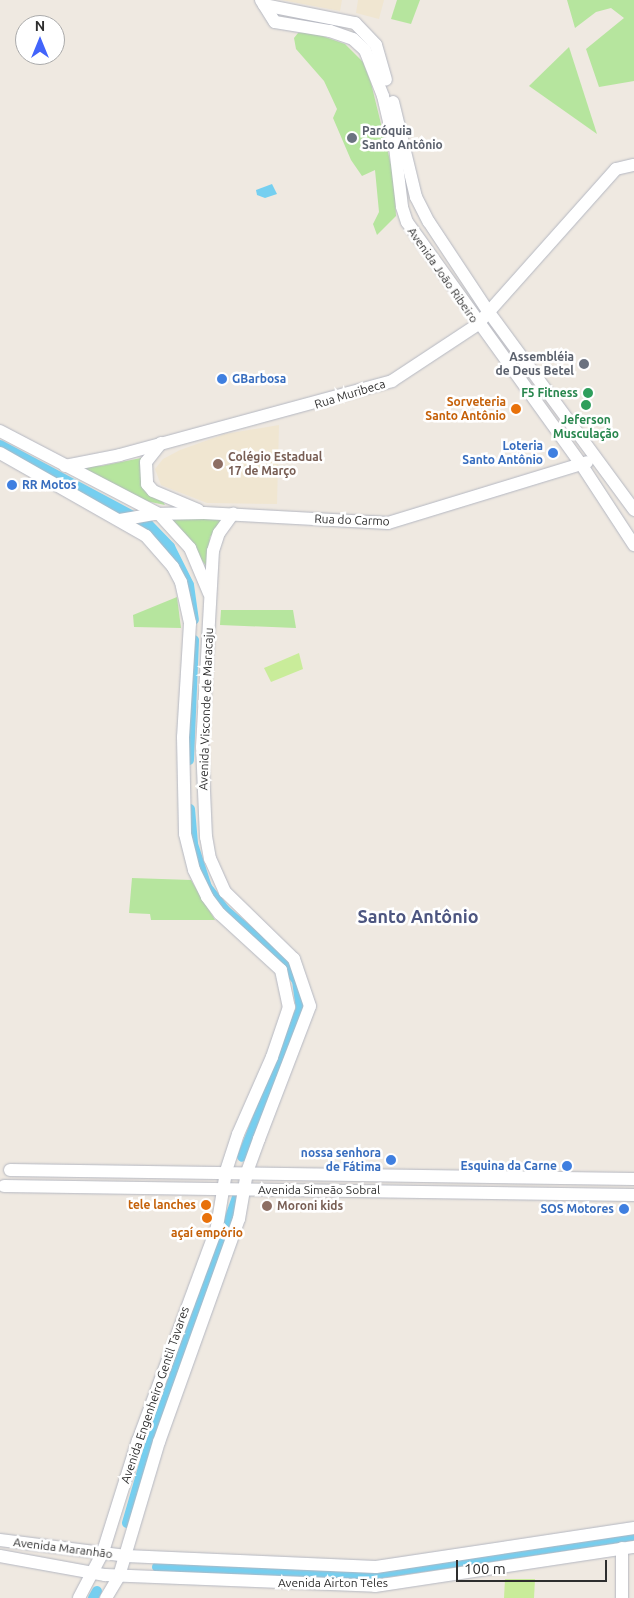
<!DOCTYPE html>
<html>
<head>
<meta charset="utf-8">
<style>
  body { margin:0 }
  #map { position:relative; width:634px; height:1598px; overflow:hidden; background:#efe9e1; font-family:Ubuntu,sans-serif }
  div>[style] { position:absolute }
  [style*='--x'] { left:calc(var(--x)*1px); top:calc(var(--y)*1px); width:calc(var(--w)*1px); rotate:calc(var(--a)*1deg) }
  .education>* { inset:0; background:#f0e6d1 }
  .green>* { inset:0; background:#b6e59e }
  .pitch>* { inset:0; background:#c9ec9a }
  .water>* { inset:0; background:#75cff0 }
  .canal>* { height:10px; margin:-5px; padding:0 5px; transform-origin:5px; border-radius:5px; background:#75cff0 }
  .roads { filter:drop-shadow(0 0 1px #b4b7c1) drop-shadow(0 0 1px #b4b7c1) }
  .secondary>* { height:12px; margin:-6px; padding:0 6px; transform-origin:6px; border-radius:6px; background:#fff }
  .dots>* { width:14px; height:14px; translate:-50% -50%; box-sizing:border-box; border:2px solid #fff; border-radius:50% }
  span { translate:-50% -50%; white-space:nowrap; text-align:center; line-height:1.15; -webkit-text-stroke:5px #fff; paint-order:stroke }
  .worship-label { font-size:12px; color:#5b616d; font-weight:700 }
  .left { translate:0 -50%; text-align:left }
  .right { translate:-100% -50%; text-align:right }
  .street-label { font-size:12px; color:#2e2e2e }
  .shop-label { font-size:12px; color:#366cbe; font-weight:700 }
  .leisure-label { font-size:12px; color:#27864d; font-weight:700 }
  .food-label { font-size:12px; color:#c56008; font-weight:700 }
  .education-label { font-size:12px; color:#785e54; font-weight:700 }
  .district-label { font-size:18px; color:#4d5680; font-weight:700 }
  .north { position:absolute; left:15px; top:15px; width:50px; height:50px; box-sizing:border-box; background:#fff; border:1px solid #ababab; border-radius:50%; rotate:0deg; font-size:14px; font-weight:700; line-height:20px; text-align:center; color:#2e2e2e }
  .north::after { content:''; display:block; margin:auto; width:18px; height:22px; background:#4264fb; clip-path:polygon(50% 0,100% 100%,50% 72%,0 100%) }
  .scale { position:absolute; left:456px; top:1560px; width:151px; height:22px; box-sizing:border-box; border:2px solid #2e2e2e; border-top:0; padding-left:6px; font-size:15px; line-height:18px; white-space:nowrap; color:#2e2e2e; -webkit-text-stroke:4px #fff; paint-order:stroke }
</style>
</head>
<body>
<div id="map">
  <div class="education">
    <div style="clip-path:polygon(282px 0,342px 0,340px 11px)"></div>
    <div style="clip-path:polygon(358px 0,384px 0,379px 19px,356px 13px)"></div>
    <div style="clip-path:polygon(279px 425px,277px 504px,207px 503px,161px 485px,155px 469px,163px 459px,180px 450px,225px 434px)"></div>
  </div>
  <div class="green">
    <div style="clip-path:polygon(397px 0,420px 0,411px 24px,391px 19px)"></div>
    <div style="clip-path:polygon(567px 0,634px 0,634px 81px,599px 87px,586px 49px,624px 18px,611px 8px,596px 12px,575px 28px)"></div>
    <div style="clip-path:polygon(308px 31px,345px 44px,363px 62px,371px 83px,394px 177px,396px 216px,377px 235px,373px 224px,379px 212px,375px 170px,362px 176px,351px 160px,333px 118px,337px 109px,331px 96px,324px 81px,296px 49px,294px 38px,298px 33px)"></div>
    <div style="clip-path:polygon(569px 47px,597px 134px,529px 86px)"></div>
    <div style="clip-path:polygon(146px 457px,142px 466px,165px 505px,146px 501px,77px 465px,101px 466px)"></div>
    <div style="clip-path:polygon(169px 519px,224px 519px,210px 537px,207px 567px)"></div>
    <div style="clip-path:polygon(177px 597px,181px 628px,134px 627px,133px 615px)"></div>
    <div style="clip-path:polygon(221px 610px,293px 610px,296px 628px,220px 625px)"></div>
    <div style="clip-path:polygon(132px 878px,191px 880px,215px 920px,151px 920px,150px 914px,129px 913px)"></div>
  </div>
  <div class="pitch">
    <div style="clip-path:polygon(299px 653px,303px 669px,271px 682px,264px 668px)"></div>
    <div style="clip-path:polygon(505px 1579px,535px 1579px,534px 1598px,504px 1598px)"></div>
  </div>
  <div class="water">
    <div style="clip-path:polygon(272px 184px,277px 194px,265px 198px,257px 195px,256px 190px)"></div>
  </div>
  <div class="canal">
    <div style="--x:0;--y:445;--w:168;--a:28.1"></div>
    <div style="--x:148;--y:524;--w:32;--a:46"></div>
    <div style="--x:170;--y:547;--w:42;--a:63.4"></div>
    <div style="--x:189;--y:585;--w:35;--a:82"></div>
    <div style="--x:189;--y:760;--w:120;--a:-87.6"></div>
    <div style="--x:190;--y:809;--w:35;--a:85"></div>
    <div style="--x:193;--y:844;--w:45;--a:72"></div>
    <div style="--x:207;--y:887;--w:29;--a:52"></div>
    <div style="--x:225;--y:910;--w:72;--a:41"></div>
    <div style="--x:279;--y:957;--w:30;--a:53"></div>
    <div style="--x:297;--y:981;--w:27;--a:82"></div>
    <div style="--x:301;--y:1008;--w:160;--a:111.6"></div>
    <div style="--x:127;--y:1523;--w:79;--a:-73.9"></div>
    <div style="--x:149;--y:1447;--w:268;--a:-70.6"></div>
    <div style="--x:157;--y:1567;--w:198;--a:2.9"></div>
    <div style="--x:355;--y:1577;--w:282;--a:-8.4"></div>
    <div style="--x:93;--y:1598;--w:8;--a:-60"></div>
  </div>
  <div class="roads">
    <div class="secondary">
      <div style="--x:261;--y:0;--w:26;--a:58"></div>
      <div style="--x:275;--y:22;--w:56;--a:9.3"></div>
      <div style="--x:330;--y:31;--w:24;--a:19"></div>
      <div style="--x:353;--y:39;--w:16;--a:43"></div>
      <div style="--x:365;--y:50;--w:49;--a:68.6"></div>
      <div style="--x:383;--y:96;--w:52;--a:76.8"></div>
      <div style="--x:395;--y:147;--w:60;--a:83.3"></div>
      <div style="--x:402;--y:207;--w:16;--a:72"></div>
      <div style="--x:407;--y:222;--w:298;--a:54.3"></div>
      <div style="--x:581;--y:464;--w:97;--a:56.8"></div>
      <div style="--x:264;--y:5;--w:93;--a:11.2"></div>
      <div style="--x:355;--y:23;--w:30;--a:46"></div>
      <div style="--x:376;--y:45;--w:36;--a:74"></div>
      <div style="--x:393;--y:102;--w:98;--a:76.4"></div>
      <div style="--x:416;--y:197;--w:28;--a:63"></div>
      <div style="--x:429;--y:222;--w:107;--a:56.5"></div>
      <div style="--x:488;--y:311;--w:247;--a:53.7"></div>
      <div style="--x:0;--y:431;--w:179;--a:27.6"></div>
      <div style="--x:159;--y:514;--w:46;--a:47.6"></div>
      <div style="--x:190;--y:548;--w:49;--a:67.1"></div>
      <div style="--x:161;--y:443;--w:24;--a:128"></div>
      <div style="--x:146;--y:462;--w:22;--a:87"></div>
      <div style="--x:147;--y:484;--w:9;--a:49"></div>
      <div style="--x:153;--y:491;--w:49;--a:22.9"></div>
      <div style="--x:0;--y:453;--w:168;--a:29.6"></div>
      <div style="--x:146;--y:536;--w:41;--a:48.9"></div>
      <div style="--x:173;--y:567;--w:17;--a:62"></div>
      <div style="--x:181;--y:582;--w:42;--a:77.6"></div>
      <div style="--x:190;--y:623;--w:114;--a:93.5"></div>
      <div style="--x:183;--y:737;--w:97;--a:88.8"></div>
      <div style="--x:185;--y:834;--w:37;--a:76"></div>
      <div style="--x:194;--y:870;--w:30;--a:64"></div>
      <div style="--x:207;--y:897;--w:21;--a:53"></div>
      <div style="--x:220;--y:914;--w:83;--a:42.6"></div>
      <div style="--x:281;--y:970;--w:38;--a:78"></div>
      <div style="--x:289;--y:1007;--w:53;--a:108.8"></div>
      <div style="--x:272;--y:1057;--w:84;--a:113.8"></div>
      <div style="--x:238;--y:1134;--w:40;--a:108"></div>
      <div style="--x:226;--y:1172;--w:56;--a:99.3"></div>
      <div style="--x:217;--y:1227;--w:227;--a:110.3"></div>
      <div style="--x:138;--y:1440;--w:117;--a:107.4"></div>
      <div style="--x:103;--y:1552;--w:52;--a:117.6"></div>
      <div style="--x:65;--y:466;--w:56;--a:-11.3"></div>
      <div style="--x:120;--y:455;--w:282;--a:-15.2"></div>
      <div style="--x:392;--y:381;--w:102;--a:-33.4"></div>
      <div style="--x:477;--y:325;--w:209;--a:-48.3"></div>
      <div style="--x:616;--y:169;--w:18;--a:-13"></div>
      <div style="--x:120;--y:520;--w:34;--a:-10"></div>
      <div style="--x:153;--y:514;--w:51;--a:-1.1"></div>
      <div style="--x:204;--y:513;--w:184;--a:3.1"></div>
      <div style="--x:388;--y:523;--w:208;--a:-17"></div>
      <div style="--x:10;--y:1170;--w:624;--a:0.83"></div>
      <div style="--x:4;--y:1186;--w:630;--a:0.82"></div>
      <div style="--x:0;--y:1540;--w:127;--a:7.2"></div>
      <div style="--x:126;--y:1556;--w:250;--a:2.5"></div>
      <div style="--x:376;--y:1567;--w:261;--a:-8.6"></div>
      <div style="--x:622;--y:1548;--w:50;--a:90"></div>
      <div style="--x:0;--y:1556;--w:107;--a:10.3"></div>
      <div style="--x:105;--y:1575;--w:270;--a:2.3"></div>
      <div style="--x:375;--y:1586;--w:262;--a:-8.6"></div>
      <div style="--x:106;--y:1598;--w:26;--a:-59"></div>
      <div style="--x:119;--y:1576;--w:140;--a:-73.4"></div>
      <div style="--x:159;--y:1442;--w:237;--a:-70.3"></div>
      <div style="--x:239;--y:1219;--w:48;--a:-80.3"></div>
      <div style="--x:247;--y:1172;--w:35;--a:-70"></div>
      <div style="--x:259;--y:1139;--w:142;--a:-69"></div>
      <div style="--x:310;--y:1006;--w:50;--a:-108.8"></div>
      <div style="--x:294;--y:959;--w:96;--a:-135.8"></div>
      <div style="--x:225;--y:892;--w:36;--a:-114"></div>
      <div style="--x:210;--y:859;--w:22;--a:-100"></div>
      <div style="--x:206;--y:837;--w:90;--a:-92.5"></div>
      <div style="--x:202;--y:747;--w:196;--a:-86.8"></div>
      <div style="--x:213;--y:551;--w:19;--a:-72"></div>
      <div style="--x:219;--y:533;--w:24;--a:-54"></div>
    </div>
  </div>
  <div class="dots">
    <div style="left:352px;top:138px;background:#6b7280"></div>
    <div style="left:584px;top:364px;background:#6b7280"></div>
    <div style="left:222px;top:379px;background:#3f7fe0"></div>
    <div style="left:588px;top:393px;background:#2e9e5b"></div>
    <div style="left:586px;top:405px;background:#2e9e5b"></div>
    <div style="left:516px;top:409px;background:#e8710a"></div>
    <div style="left:553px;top:453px;background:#3f7fe0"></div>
    <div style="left:218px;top:464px;background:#8d6e63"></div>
    <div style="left:12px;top:485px;background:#3f7fe0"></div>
    <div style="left:391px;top:1160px;background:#3f7fe0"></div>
    <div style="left:567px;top:1166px;background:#3f7fe0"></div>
    <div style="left:206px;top:1205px;background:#e8710a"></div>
    <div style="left:267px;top:1206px;background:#8d6e63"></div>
    <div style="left:624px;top:1209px;background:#3f7fe0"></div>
    <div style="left:207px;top:1218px;background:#e8710a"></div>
  </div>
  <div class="worship-label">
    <span class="left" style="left:362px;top:138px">Paróquia<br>Santo Antônio</span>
    <span class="right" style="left:574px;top:364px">Assembléia<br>de Deus Betel</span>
  </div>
  <div class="street-label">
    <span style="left:443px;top:275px;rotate:55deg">Avenida João Ribeiro</span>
    <span style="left:350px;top:394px;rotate:-17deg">Rua Muribeca</span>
    <span style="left:352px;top:520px;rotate:2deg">Rua do Carmo</span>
    <span style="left:206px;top:709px;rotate:-88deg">Avenida Visconde de Maracaju</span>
    <span style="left:319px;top:1190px">Avenida Simeão Sobral</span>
    <span style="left:155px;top:1395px;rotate:-71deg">Avenida Engenheiro Gentil Tavares</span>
    <span style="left:63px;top:1548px;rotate:7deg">Avenida Maranhão</span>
    <span style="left:333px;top:1583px">Avenida Airton Teles</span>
  </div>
  <div class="shop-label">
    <span class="left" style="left:232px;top:379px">GBarbosa</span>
    <span class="right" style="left:543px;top:453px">Loteria<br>Santo Antônio</span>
    <span class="left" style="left:22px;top:485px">RR Motos</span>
    <span class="right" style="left:381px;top:1160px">nossa senhora<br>de Fátima</span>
    <span class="right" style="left:557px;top:1166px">Esquina da Carne</span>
    <span class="right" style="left:614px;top:1209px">SOS Motores</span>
  </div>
  <div class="leisure-label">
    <span class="right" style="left:578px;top:393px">F5 Fitness</span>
    <span style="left:586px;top:427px">Jeferson<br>Musculação</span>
  </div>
  <div class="food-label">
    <span class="right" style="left:506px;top:409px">Sorveteria<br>Santo Antônio</span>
    <span class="right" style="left:196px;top:1205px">tele lanches</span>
    <span style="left:207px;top:1233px">açaí empório</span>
  </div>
  <div class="education-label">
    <span class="left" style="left:228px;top:464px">Colégio Estadual<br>17 de Março</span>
    <span class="left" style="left:277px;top:1206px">Moroni kids</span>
  </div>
  <div class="district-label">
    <span style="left:418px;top:916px">Santo Antônio</span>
  </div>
  <div class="north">N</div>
  <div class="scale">100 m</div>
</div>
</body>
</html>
